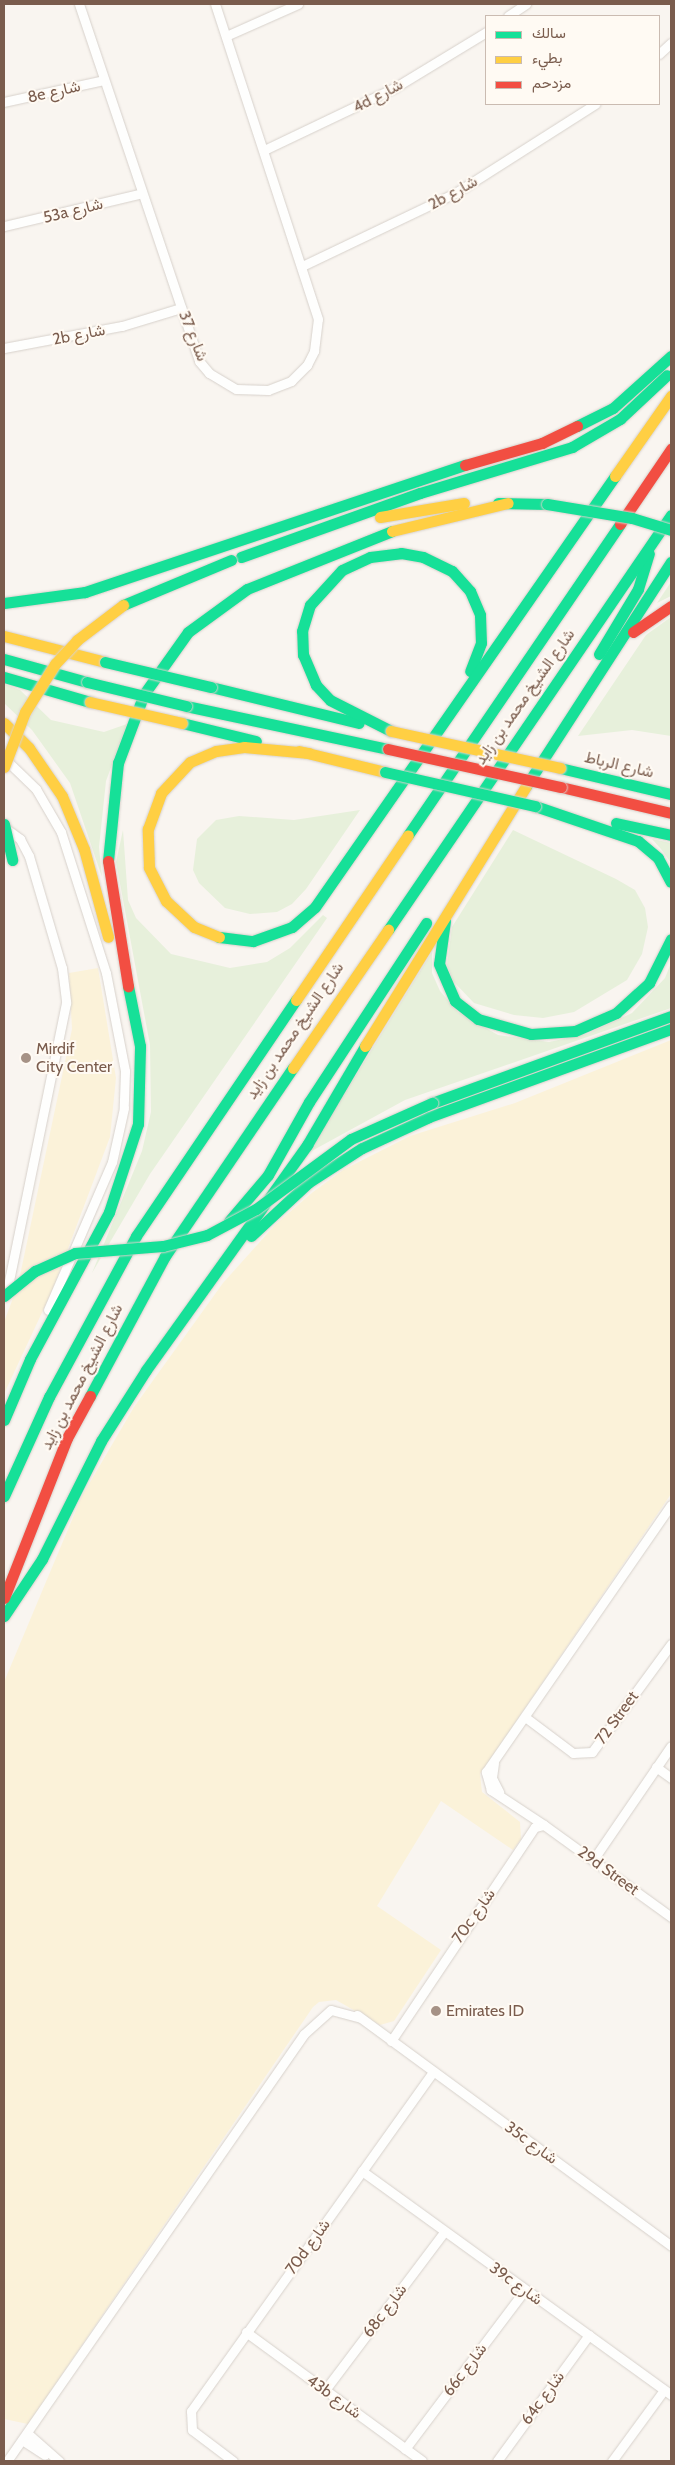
<!DOCTYPE html>
<html>
<head>
<meta charset="utf-8">
<style>
  body { margin:0 }
  #map { position:relative; width:675px; height:2465px; overflow:hidden; background:#f9f5f0; font-family:Cabin,Vazirmatn,sans-serif }
  div>[style] { position:absolute }
  [style*='--x'] { left:calc(var(--x)*1px); top:calc(var(--y)*1px); width:calc(var(--w)*1px); rotate:calc(var(--a)*1deg) }
  .green>* { inset:0; background:#e7f0db }
  .sand>* { inset:0; background:#fbf2d9 }
  .roads { filter:drop-shadow(0 0 1px #d7d1cb) drop-shadow(0 0 1px #d7d1cb) }
  .street>* { height:9px; margin:-4.5px; padding:0 4.5px; transform-origin:4.5px; border-radius:4.5px; background:#fefefd }
  .fast>* { height:11px; margin:-5.5px; padding:0 5.5px; transform-origin:5.5px; border-radius:5.5px; background:#16e098 }
  .slow>* { height:11px; margin:-5.5px; padding:0 5.5px; transform-origin:5.5px; border-radius:5.5px; background:#ffcf43 }
  .jam>* { height:11px; margin:-5.5px; padding:0 5.5px; transform-origin:5.5px; border-radius:5.5px; background:#f24e42 }
  .bridges { filter:drop-shadow(0 0 1px #dad1cc) drop-shadow(0 0 1px #dad1cc) }
  .fast-bridge>* { height:11px; margin:-5.5px; padding:0 5.5px; transform-origin:5.5px; border-radius:5.5px; background:#16e098 }
  .slow-bridge>* { height:11px; margin:-5.5px; padding:0 5.5px; transform-origin:5.5px; border-radius:5.5px; background:#ffcf43 }
  .jam-bridge>* { height:11px; margin:-5.5px; padding:0 5.5px; transform-origin:5.5px; border-radius:5.5px; background:#f24e42 }
  .dots>* { width:14px; height:14px; translate:-50% -50%; box-sizing:border-box; border:2px solid #fffaf3; border-radius:50% }
  span { translate:-50% -50%; white-space:nowrap; text-align:center; line-height:1.15; -webkit-text-stroke:4px #fffaf3; paint-order:stroke }
  .street-label { font-size:16px; color:#7a5c4d }
  .poi-label { font-size:16px; color:#7a5c4d }
  .left { translate:0 -50%; text-align:left }
  .frame { position:absolute; inset:0; border:5px solid #7a5c4d; pointer-events:none }
  .legend { position:absolute; left:485px; top:15px; width:175px; height:90px; box-sizing:border-box; background:#fffaf3; border:1px solid #cabbb1; margin:0; padding:6px 9px; list-style:none; font-size:15px; color:#7a5c4d }
  .legend li { display:flex; align-items:center; gap:10px; height:25px }
  .legend b { width:25px; border:1px solid #cabbb1 }
</style>
</head>
<body>
<div id="map">
  <div class="green">
    <div style="clip-path:polygon(671px 582px,671px 596px,657px 603px)"></div>
    <div style="clip-path:polygon(671px 617px,671px 736px,632px 730px,578px 736px,646px 635px)"></div>
    <div style="clip-path:polygon(4px 684px,20px 690px,51px 720px,104px 732px,127px 724px,106px 781px,99px 847px,102px 877px,70px 783px,32px 730px,4px 703px)"></div>
    <div style="clip-path:polygon(360px 810px,306px 889px,292px 904px,277px 912px,250px 914px,225px 908px,199px 883px,193px 870px,197px 839px,216px 820px,239px 816px,294px 820px)"></div>
    <div style="clip-path:polygon(123px 830px,128px 900px,136px 918px,171px 954px,230px 968px,267px 962px,290px 948px,323px 915px,327px 918px,150px 1174px,92px 1273px,142px 1151px,151px 1112px,150px 1045px,116px 862px)"></div>
    <div style="clip-path:polygon(513px 830px,616px 879px,635px 890px,645px 908px,648px 927px,642px 954px,627px 980px,574px 1012px,543px 1018px,514px 1015px,474px 1003px,453px 981px,447px 965px,452px 927px)"></div>
    <div style="clip-path:polygon(652px 839px,671px 843px,671px 863px,661px 849px)"></div>
    <div style="clip-path:polygon(432px 952px,432px 973px,440px 991px,458px 1012px,498px 1035px,549px 1042px,587px 1034px,632px 1013px,665px 978px,671px 963px,671px 1008px,405px 1100px,308px 1153px)"></div>
  </div>
  <div class="sand">
    <div style="clip-path:polygon(98px 968px,116px 1078px,110px 1137px,52px 1291px,4px 1394px,4px 1322px,18px 1285px,72px 1029px,69px 973px)"></div>
    <div style="clip-path:polygon(671px 1040px,671px 1494px,480px 1774px,482px 1792px,520px 1822px,521px 1839px,513px 1850px,441px 1801px,377px 1906px,441px 1950px,394px 2021px,380px 2025px,336px 2000px,319px 2002px,313px 2007px,28px 2424px,4px 2419px,4px 1682px,82px 1496px,134px 1407px,223px 1283px,275px 1225px,313px 1192px,343px 1170px,410px 1136px,515px 1103px)"></div>
  </div>
  <div class="roads">
    <div class="street">
      <div style="--x:79;--y:4;--w:377;--a:71.4"></div>
      <div style="--x:199;--y:361;--w:16;--a:50"></div>
      <div style="--x:209;--y:373;--w:31;--a:31"></div>
      <div style="--x:236;--y:389;--w:32;--a:2"></div>
      <div style="--x:268;--y:390;--w:25;--a:-21"></div>
      <div style="--x:291;--y:381;--w:23;--a:-45"></div>
      <div style="--x:307;--y:365;--w:16;--a:-63"></div>
      <div style="--x:314;--y:351;--w:32;--a:-83"></div>
      <div style="--x:318;--y:319;--w:331;--a:-108.1"></div>
      <div style="--x:508;--y:16;--w:22;--a:-34"></div>
      <div style="--x:226;--y:36;--w:79;--a:-24"></div>
      <div style="--x:659;--y:54;--w:16;--a:-43"></div>
      <div style="--x:4;--y:102;--w:102;--a:-12.4"></div>
      <div style="--x:264;--y:150;--w:144;--a:-25.5"></div>
      <div style="--x:394;--y:88;--w:108;--a:-31.3"></div>
      <div style="--x:4;--y:226;--w:142;--a:-13.4"></div>
      <div style="--x:302;--y:266;--w:172;--a:-25.5"></div>
      <div style="--x:457;--y:192;--w:164;--a:-32.5"></div>
      <div style="--x:4;--y:348;--w:120;--a:-10.6"></div>
      <div style="--x:122;--y:326;--w:62;--a:-17"></div>
      <div style="--x:4;--y:758;--w:45;--a:44.1"></div>
      <div style="--x:36;--y:789;--w:50;--a:59.8"></div>
      <div style="--x:61;--y:832;--w:148;--a:72.3"></div>
      <div style="--x:106;--y:973;--w:100;--a:79"></div>
      <div style="--x:125;--y:1071;--w:37;--a:92"></div>
      <div style="--x:124;--y:1108;--w:55;--a:102.5"></div>
      <div style="--x:112;--y:1162;--w:161;--a:113.4"></div>
      <div style="--x:5;--y:828;--w:19;--a:36"></div>
      <div style="--x:20;--y:839;--w:19;--a:62"></div>
      <div style="--x:29;--y:856;--w:117;--a:73.6"></div>
      <div style="--x:62;--y:968;--w:35;--a:83"></div>
      <div style="--x:66;--y:1003;--w:294;--a:101.6"></div>
      <div style="--x:525;--y:1717;--w:60;--a:36.9"></div>
      <div style="--x:573;--y:1753;--w:19;--a:-3"></div>
      <div style="--x:592;--y:1752;--w:134;--a:-53.8"></div>
      <div style="--x:494;--y:1763;--w:15;--a:98"></div>
      <div style="--x:492;--y:1778;--w:16;--a:63"></div>
      <div style="--x:656;--y:1767;--w:19;--a:36"></div>
      <div style="--x:544;--y:1825;--w:64;--a:-146.6"></div>
      <div style="--x:491;--y:1790;--w:19;--a:-106"></div>
      <div style="--x:486;--y:1772;--w:325;--a:-55.3"></div>
      <div style="--x:593;--y:1860;--w:138;--a:-55.6"></div>
      <div style="--x:357;--y:2015;--w:390;--a:36.3"></div>
      <div style="--x:391;--y:2041;--w:258;--a:-56.1"></div>
      <div style="--x:535;--y:1827;--w:9;--a:-13"></div>
      <div style="--x:544;--y:1825;--w:157;--a:35.9"></div>
      <div style="--x:362;--y:2171;--w:382;--a:35.9"></div>
      <div style="--x:246;--y:2332;--w:218;--a:36.2"></div>
      <div style="--x:325;--y:2390;--w:198;--a:-53"></div>
      <div style="--x:27;--y:2433;--w:43;--a:41.2"></div>
      <div style="--x:22;--y:2440;--w:27;--a:33"></div>
      <div style="--x:405;--y:2449;--w:199;--a:-53"></div>
      <div style="--x:7;--y:2461;--w:520;--a:-55.18"></div>
      <div style="--x:304;--y:2034;--w:36;--a:-42"></div>
      <div style="--x:331;--y:2010;--w:30;--a:15"></div>
      <div style="--x:233;--y:2461;--w:51;--a:-142.9"></div>
      <div style="--x:192;--y:2430;--w:19;--a:-93"></div>
      <div style="--x:191;--y:2411;--w:417;--a:-54.5"></div>
      <div style="--x:497;--y:2461;--w:156;--a:-53.9"></div>
      <div style="--x:612;--y:2461;--w:88;--a:-53.8"></div>
    </div>
    <div class="fast">
      <div style="--x:577;--y:426;--w:40;--a:-26.6"></div>
      <div style="--x:613;--y:408;--w:78;--a:-41.9"></div>
      <div style="--x:498;--y:503;--w:49;--a:1.2"></div>
      <div style="--x:241;--y:557;--w:190;--a:-19.7"></div>
      <div style="--x:420;--y:493;--w:159;--a:-16.8"></div>
      <div style="--x:572;--y:447;--w:56;--a:-30.3"></div>
      <div style="--x:620;--y:419;--w:64;--a:-43.1"></div>
      <div style="--x:4;--y:603;--w:82;--a:-7.7"></div>
      <div style="--x:85;--y:592;--w:401;--a:-18.5"></div>
      <div style="--x:599;--y:654;--w:76;--a:-59"></div>
      <div style="--x:638;--y:589;--w:37;--a:-73"></div>
      <div style="--x:4;--y:659;--w:86;--a:15.5"></div>
      <div style="--x:4;--y:677;--w:90;--a:16.2"></div>
      <div style="--x:211;--y:687;--w:152;--a:13.7"></div>
      <div style="--x:186;--y:706;--w:207;--a:12"></div>
      <div style="--x:182;--y:723;--w:76;--a:13.7"></div>
      <div style="--x:391;--y:731;--w:68;--a:-153.1"></div>
      <div style="--x:330;--y:700;--w:21;--a:-133"></div>
      <div style="--x:316;--y:685;--w:33;--a:-113"></div>
      <div style="--x:303;--y:655;--w:24;--a:-92"></div>
      <div style="--x:302;--y:631;--w:27;--a:-73"></div>
      <div style="--x:310;--y:605;--w:47;--a:-47.6"></div>
      <div style="--x:342;--y:570;--w:31;--a:-25"></div>
      <div style="--x:370;--y:557;--w:31;--a:-7"></div>
      <div style="--x:401;--y:553;--w:22;--a:10"></div>
      <div style="--x:423;--y:557;--w:32;--a:26"></div>
      <div style="--x:452;--y:571;--w:27;--a:48"></div>
      <div style="--x:470;--y:591;--w:26;--a:67"></div>
      <div style="--x:480;--y:615;--w:28;--a:88"></div>
      <div style="--x:481;--y:643;--w:30;--a:111"></div>
      <div style="--x:560;--y:768;--w:114;--a:13.2"></div>
      <div style="--x:526;--y:786;--w:267;--a:-57.1"></div>
      <div style="--x:535;--y:806;--w:109;--a:18.8"></div>
      <div style="--x:638;--y:841;--w:26;--a:40"></div>
      <div style="--x:658;--y:858;--w:27;--a:62"></div>
      <div style="--x:616;--y:823;--w:56;--a:12.3"></div>
      <div style="--x:408;--y:835;--w:376;--a:-55.7"></div>
      <div style="--x:108;--y:861;--w:99;--a:-84.2"></div>
      <div style="--x:118;--y:763;--w:74;--a:-69.4"></div>
      <div style="--x:144;--y:694;--w:76;--a:-54.6"></div>
      <div style="--x:188;--y:632;--w:73;--a:-36.1"></div>
      <div style="--x:247;--y:589;--w:156;--a:-21.8"></div>
      <div style="--x:445;--y:921;--w:43;--a:97.9"></div>
      <div style="--x:439;--y:964;--w:40;--a:66.6"></div>
      <div style="--x:455;--y:1001;--w:29;--a:38"></div>
      <div style="--x:478;--y:1019;--w:55;--a:15.8"></div>
      <div style="--x:531;--y:1034;--w:44;--a:-3.9"></div>
      <div style="--x:575;--y:1031;--w:45;--a:-23.7"></div>
      <div style="--x:616;--y:1013;--w:45;--a:-42.3"></div>
      <div style="--x:649;--y:983;--w:49;--a:-63.4"></div>
      <div style="--x:388;--y:930;--w:502;--a:-55.71"></div>
      <div style="--x:219;--y:937;--w:34;--a:7"></div>
      <div style="--x:253;--y:941;--w:41;--a:-19.7"></div>
      <div style="--x:292;--y:927;--w:30;--a:-41"></div>
      <div style="--x:315;--y:907;--w:525;--a:-55.16"></div>
      <div style="--x:432;--y:1103;--w:254;--a:-20"></div>
      <div style="--x:229;--y:1221;--w:60;--a:-49.7"></div>
      <div style="--x:268;--y:1175;--w:84;--a:-60.7"></div>
      <div style="--x:309;--y:1102;--w:214;--a:-56.8"></div>
      <div style="--x:251;--y:1236;--w:79;--a:-43"></div>
      <div style="--x:309;--y:1182;--w:63;--a:-32.7"></div>
      <div style="--x:362;--y:1148;--w:74;--a:-24.8"></div>
      <div style="--x:429;--y:1117;--w:258;--a:-20"></div>
      <div style="--x:90;--y:1396;--w:159;--a:-61.8"></div>
      <div style="--x:165;--y:1256;--w:227;--a:-55.8"></div>
      <div style="--x:4;--y:1420;--w:66;--a:-66.9"></div>
      <div style="--x:30;--y:1359;--w:167;--a:-61.7"></div>
      <div style="--x:109;--y:1212;--w:93;--a:-71.8"></div>
      <div style="--x:138;--y:1124;--w:78;--a:-88.5"></div>
      <div style="--x:140;--y:1046;--w:61;--a:-101.3"></div>
      <div style="--x:4;--y:1496;--w:109;--a:-65.6"></div>
      <div style="--x:49;--y:1397;--w:183;--a:-61.6"></div>
      <div style="--x:136;--y:1236;--w:285;--a:-55.9"></div>
      <div style="--x:4;--y:1616;--w:69;--a:-56.3"></div>
      <div style="--x:42;--y:1559;--w:132;--a:-63.4"></div>
      <div style="--x:101;--y:1441;--w:84;--a:-57.6"></div>
      <div style="--x:146;--y:1370;--w:277;--a:-54.4"></div>
      <div style="--x:307;--y:1145;--w:115;--a:-59.6"></div>
    </div>
    <div class="slow">
      <div style="--x:615;--y:476;--w:98;--a:-55"></div>
      <div style="--x:380;--y:517;--w:85;--a:-9.5"></div>
      <div style="--x:392;--y:531;--w:119;--a:-13.6"></div>
      <div style="--x:4;--y:636;--w:104;--a:14.4"></div>
      <div style="--x:4;--y:723;--w:35;--a:45"></div>
      <div style="--x:29;--y:748;--w:58;--a:55.5"></div>
      <div style="--x:62;--y:796;--w:57;--a:67.5"></div>
      <div style="--x:84;--y:849;--w:91;--a:74.7"></div>
      <div style="--x:299;--y:751;--w:89;--a:13.7"></div>
      <div style="--x:219;--y:937;--w:27;--a:-158"></div>
      <div style="--x:194;--y:927;--w:38;--a:-137"></div>
      <div style="--x:166;--y:901;--w:38;--a:-117"></div>
      <div style="--x:149;--y:867;--w:38;--a:-92"></div>
      <div style="--x:148;--y:829;--w:38;--a:-70"></div>
      <div style="--x:161;--y:793;--w:42;--a:-46.9"></div>
      <div style="--x:190;--y:762;--w:28;--a:-23"></div>
      <div style="--x:216;--y:751;--w:28;--a:-8"></div>
      <div style="--x:244;--y:747;--w:65;--a:5.3"></div>
      <div style="--x:296;--y:1000;--w:199;--a:-55.8"></div>
      <div style="--x:365;--y:1046;--w:306;--a:-58.2"></div>
      <div style="--x:293;--y:1068;--w:168;--a:-55.5"></div>
    </div>
    <div class="jam">
      <div style="--x:465;--y:465;--w:80;--a:-15.9"></div>
      <div style="--x:542;--y:443;--w:39;--a:-26"></div>
      <div style="--x:620;--y:524;--w:91;--a:-55.8"></div>
      <div style="--x:633;--y:632;--w:46;--a:-34.4"></div>
      <div style="--x:561;--y:787;--w:113;--a:13.3"></div>
      <div style="--x:108;--y:861;--w:127;--a:80.9"></div>
      <div style="--x:4;--y:1598;--w:172;--a:-68.5"></div>
      <div style="--x:67;--y:1438;--w:48;--a:-61.3"></div>
    </div>
  </div>
  <div class="bridges">
    <div class="fast-bridge">
      <div style="--x:547;--y:504;--w:86;--a:9.4"></div>
      <div style="--x:632;--y:518;--w:41;--a:17.1"></div>
      <div style="--x:123;--y:605;--w:117;--a:-22.6"></div>
      <div style="--x:105;--y:662;--w:109;--a:13.3"></div>
      <div style="--x:87;--y:682;--w:102;--a:13.6"></div>
      <div style="--x:385;--y:772;--w:154;--a:12.8"></div>
      <div style="--x:4;--y:824;--w:37;--a:77"></div>
      <div style="--x:4;--y:1296;--w:40;--a:-39"></div>
      <div style="--x:35;--y:1271;--w:44;--a:-24.2"></div>
      <div style="--x:75;--y:1253;--w:88;--a:-4.5"></div>
      <div style="--x:163;--y:1246;--w:45;--a:-14"></div>
      <div style="--x:207;--y:1235;--w:55;--a:-28"></div>
      <div style="--x:256;--y:1209;--w:118;--a:-36.4"></div>
      <div style="--x:351;--y:1139;--w:89;--a:-24"></div>
    </div>
    <div class="slow-bridge">
      <div style="--x:90;--y:702;--w:94;--a:12.9"></div>
      <div style="--x:391;--y:731;--w:173;--a:12.3"></div>
      <div style="--x:4;--y:767;--w:59;--a:-69.1"></div>
      <div style="--x:25;--y:712;--w:57;--a:-58"></div>
      <div style="--x:55;--y:664;--w:33;--a:-47"></div>
      <div style="--x:77;--y:640;--w:58;--a:-37.3"></div>
    </div>
    <div class="jam-bridge">
      <div style="--x:388;--y:749;--w:177;--a:12.4"></div>
    </div>
  </div>
  <div class="dots">
    <div style="left:26px;top:1058px;background:#a69286"></div>
    <div style="left:436px;top:2011px;background:#a69286"></div>
  </div>
  <div class="street-label">
    <span style="left:54px;top:92px;rotate:-13deg">8e شارع</span>
    <span style="left:378px;top:96px;rotate:-28deg">4d شارع</span>
    <span style="left:453px;top:193px;rotate:-29deg">2b شارع</span>
    <span style="left:73px;top:211px;rotate:-14deg">53a شارع</span>
    <span style="left:79px;top:335px;rotate:-11deg">2b شارع</span>
    <span style="left:193px;top:336px;rotate:68deg">شارع 37</span>
    <span style="left:525px;top:697px;rotate:-55deg">شارع الشيخ محمد بن زايد</span>
    <span style="left:619px;top:765px;rotate:13deg">شارع الرباط</span>
    <span style="left:295px;top:1031px;rotate:-56deg">شارع الشيخ محمد بن زايد</span>
    <span style="left:82px;top:1377px;rotate:-63deg">شارع الشيخ محمد بن زايد</span>
    <span style="left:617px;top:1718px;rotate:-54deg">72 Street</span>
    <span style="left:608px;top:1871px;rotate:36deg">29d Street</span>
    <span style="left:474px;top:1916px;rotate:-55deg">70c شارع</span>
    <span style="left:531px;top:2143px;rotate:36deg">35c شارع</span>
    <span style="left:308px;top:2247px;rotate:-54deg">70d شارع</span>
    <span style="left:516px;top:2284px;rotate:36deg">39c شارع</span>
    <span style="left:385px;top:2311px;rotate:-53deg">68c شارع</span>
    <span style="left:465px;top:2370px;rotate:-53deg">66c شارع</span>
    <span style="left:334px;top:2397px;rotate:36deg">43b شارع</span>
    <span style="left:543px;top:2398px;rotate:-54deg">64c شارع</span>
  </div>
  <div class="poi-label">
    <span class="left" style="left:36px;top:1058px">Mirdif<br>City Center</span>
    <span class="left" style="left:446px;top:2011px">Emirates ID</span>
  </div>
  <div class="frame"></div>
  <ul class="legend">
  <li><b style="height:6px;background:#16e098"></b>سالك</li>
  <li><b style="height:6px;background:#ffcf43"></b>بطيء</li>
  <li><b style="height:6px;background:#f24e42"></b>مزدحم</li>
  </ul>
</div>
</body>
</html>
